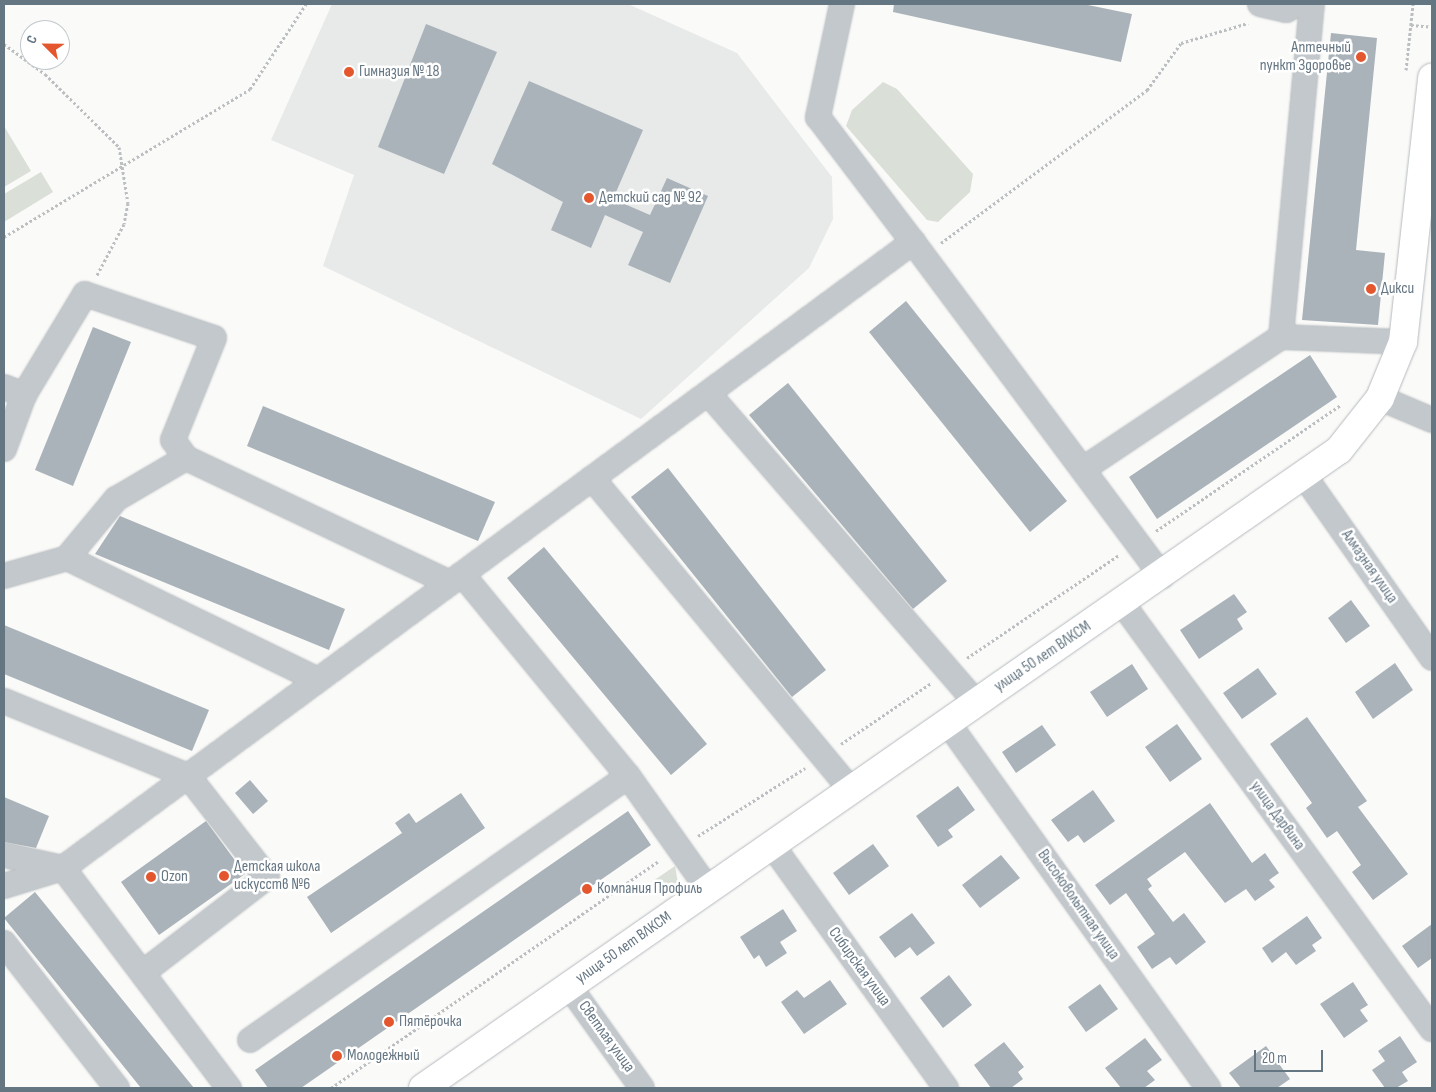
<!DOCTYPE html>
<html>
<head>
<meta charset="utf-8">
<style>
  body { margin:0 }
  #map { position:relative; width:1436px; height:1092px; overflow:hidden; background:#fafaf8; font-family:"Sofia Sans Condensed",sans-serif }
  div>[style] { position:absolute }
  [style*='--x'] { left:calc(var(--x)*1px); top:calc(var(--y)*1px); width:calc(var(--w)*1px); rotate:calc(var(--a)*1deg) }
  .built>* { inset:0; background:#e8e9e9 }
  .green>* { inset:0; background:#dadfd7 }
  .building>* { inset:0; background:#aab3b9 }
  .path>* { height:3px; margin-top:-1.5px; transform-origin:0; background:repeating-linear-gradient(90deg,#bbbfc2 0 2.5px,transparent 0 5px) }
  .roads { filter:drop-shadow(0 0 1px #b5babe) drop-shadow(0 0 1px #b5babe) }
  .minor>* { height:24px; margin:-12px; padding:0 12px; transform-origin:12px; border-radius:12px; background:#c3c8cc }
  .major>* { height:28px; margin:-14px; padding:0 14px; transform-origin:14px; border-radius:14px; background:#fff }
  .dots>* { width:14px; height:14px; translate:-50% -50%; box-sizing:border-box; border:2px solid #fff; border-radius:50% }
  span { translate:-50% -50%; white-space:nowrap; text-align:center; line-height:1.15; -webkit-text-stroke:5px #fff; paint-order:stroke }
  .poi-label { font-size:16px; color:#657683 }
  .right { translate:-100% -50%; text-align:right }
  .left { translate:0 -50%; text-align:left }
  .street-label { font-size:16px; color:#657683 }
  .frame { position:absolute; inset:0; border:5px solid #657683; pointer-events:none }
  .north { position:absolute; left:20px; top:20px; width:50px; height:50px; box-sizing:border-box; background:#fff; border:1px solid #c1c8cd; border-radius:50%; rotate:293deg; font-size:14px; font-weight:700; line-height:20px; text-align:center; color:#657683 }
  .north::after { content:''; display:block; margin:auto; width:18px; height:22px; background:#e4572e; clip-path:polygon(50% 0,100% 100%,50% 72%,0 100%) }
  .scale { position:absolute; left:1254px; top:1050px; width:69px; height:22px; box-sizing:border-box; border:2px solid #657683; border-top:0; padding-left:6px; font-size:15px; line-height:18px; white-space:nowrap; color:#657683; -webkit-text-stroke:4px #fff; paint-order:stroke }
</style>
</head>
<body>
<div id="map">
  <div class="built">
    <div style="clip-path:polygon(332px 4px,628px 4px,737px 53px,832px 177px,833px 219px,809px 268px,641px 419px,323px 266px,354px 175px,271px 140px)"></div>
  </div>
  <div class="green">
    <div style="clip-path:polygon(883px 82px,897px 89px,973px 174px,970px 192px,938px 222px,927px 220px,846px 126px,852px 110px)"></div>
    <div style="clip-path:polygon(4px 126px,31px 171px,4px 187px)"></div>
    <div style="clip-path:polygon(41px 172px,53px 192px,4px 222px,4px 194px)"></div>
    <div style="clip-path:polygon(675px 866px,678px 883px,668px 890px,659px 888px,653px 881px)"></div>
  </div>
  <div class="building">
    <div style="clip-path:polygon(894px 4px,1083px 4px,1132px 14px,1121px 62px,893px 12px)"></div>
    <div style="clip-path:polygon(426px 24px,497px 52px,444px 174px,378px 147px)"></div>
    <div style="clip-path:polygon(1331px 33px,1377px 38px,1356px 250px,1385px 253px,1378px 325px,1302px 320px)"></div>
    <div style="clip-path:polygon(529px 81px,643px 130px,613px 199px,650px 215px,667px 178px,708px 196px,670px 283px,628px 265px,643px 232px,605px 215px,591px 248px,551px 230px,563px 202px,492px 164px)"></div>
    <div style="clip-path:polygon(906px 301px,1067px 501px,1030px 532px,869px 332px)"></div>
    <div style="clip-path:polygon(93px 327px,131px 342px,73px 486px,35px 470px)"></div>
    <div style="clip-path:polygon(1310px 355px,1337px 397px,1157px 519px,1129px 477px)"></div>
    <div style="clip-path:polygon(788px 383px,947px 581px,913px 609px,749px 415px)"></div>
    <div style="clip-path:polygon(263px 406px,495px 502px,478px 541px,247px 446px)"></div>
    <div style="clip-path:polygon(668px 468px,826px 670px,792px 697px,631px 497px)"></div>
    <div style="clip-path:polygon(120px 516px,345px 609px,329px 650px,95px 554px)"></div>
    <div style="clip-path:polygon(544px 547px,707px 744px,671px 775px,507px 578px)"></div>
    <div style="clip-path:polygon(1234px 594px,1247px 612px,1237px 619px,1243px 629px,1199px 659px,1180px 630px)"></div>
    <div style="clip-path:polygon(1351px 600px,1370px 626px,1346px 643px,1328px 618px)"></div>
    <div style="clip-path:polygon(4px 625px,209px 710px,192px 751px,4px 674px)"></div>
    <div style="clip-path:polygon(1395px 663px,1413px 690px,1373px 719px,1355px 692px)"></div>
    <div style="clip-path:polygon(1132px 664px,1148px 689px,1107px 717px,1090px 692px)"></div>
    <div style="clip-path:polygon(1258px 668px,1277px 694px,1242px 719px,1223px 693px)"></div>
    <div style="clip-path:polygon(1307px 717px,1367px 801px,1358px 807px,1408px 874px,1373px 900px,1352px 872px,1361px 865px,1337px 831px,1327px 838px,1306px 808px,1312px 803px,1270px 744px)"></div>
    <div style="clip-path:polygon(1177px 724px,1202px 759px,1170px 782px,1145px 747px)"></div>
    <div style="clip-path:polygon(1042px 725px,1056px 745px,1016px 773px,1002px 752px)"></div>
    <div style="clip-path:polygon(250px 780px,268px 801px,253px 814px,235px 793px)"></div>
    <div style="clip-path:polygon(958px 786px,975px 810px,948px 830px,953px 837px,938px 847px,916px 816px)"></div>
    <div style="clip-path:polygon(1093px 790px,1115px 821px,1084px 843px,1078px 835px,1068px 842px,1051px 820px)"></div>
    <div style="clip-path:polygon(461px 793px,485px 828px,331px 933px,307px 897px,402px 833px,395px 823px,409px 813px,416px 823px)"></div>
    <div style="clip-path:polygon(4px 797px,49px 816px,36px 848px,4px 842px)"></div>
    <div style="clip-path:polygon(1210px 803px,1252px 863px,1265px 853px,1279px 873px,1269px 880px,1275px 887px,1255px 901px,1246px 889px,1225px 903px,1185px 852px,1147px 879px,1152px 886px,1148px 889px,1173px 922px,1184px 913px,1206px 942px,1176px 965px,1170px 957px,1152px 969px,1137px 947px,1155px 934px,1126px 893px,1110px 905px,1095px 885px)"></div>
    <div style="clip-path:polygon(628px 811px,651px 845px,301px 1088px,268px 1088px,255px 1070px)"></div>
    <div style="clip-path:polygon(206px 821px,245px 874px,159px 935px,121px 882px)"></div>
    <div style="clip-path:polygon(873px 844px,889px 866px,849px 895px,833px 873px)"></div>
    <div style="clip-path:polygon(1001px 855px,1020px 878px,980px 908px,962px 885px)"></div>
    <div style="clip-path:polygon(35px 892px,194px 1088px,141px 1088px,4px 918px)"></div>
    <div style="clip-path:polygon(783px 909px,797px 931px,780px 942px,787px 953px,766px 967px,759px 955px,754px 959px,740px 937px)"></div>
    <div style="clip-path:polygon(912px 913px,935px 943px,917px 956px,910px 947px,895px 958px,879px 937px)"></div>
    <div style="clip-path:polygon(1307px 916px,1322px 938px,1312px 945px,1316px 951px,1296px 965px,1286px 952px,1272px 963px,1262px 948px)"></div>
    <div style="clip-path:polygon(1432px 924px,1432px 958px,1418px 968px,1402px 946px)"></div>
    <div style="clip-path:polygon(949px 975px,972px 1005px,943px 1028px,920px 998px)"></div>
    <div style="clip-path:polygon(830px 980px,847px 1004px,804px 1034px,781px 1002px,797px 990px,804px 998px)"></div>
    <div style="clip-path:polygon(1353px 982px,1368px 1005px,1360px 1010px,1368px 1021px,1344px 1038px,1320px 1004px)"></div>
    <div style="clip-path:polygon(1100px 984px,1118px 1009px,1086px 1032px,1068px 1007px)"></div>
    <div style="clip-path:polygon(1400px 1036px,1417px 1062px,1402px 1072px,1408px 1081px,1396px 1088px,1385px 1088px,1372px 1070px,1385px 1061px,1378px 1051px)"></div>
    <div style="clip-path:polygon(1145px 1038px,1162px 1060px,1147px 1071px,1155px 1080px,1144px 1088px,1121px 1088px,1105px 1068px)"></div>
    <div style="clip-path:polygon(1004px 1042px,1024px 1067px,1018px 1072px,1023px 1079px,1011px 1088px,991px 1088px,974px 1065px)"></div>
    <div style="clip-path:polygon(1266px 1046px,1290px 1079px,1277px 1088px,1241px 1088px,1229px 1073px)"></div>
  </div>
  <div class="path">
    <div style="--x:1411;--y:25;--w:21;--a:5"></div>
    <div style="--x:4;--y:44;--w:51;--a:36.2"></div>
    <div style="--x:45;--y:74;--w:104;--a:44.6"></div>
    <div style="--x:119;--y:147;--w:57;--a:80.9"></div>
    <div style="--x:128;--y:203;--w:21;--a:101"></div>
    <div style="--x:124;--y:224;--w:58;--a:117.9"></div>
    <div style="--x:1406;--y:70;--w:66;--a:-83.9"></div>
    <div style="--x:4;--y:237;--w:287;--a:-31"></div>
    <div style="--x:250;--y:89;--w:102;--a:-56.6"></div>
    <div style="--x:941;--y:243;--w:257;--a:-36.6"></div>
    <div style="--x:1147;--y:90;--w:58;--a:-54.1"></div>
    <div style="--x:1181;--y:43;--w:70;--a:-16.6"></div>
    <div style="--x:1156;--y:531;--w:224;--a:-34.3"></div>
    <div style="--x:967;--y:658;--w:184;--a:-34.1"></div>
    <div style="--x:841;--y:744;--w:109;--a:-34.1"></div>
    <div style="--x:698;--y:836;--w:127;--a:-32.4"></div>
    <div style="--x:331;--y:1088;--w:399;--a:-34.7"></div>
  </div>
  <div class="roads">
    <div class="minor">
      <div style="--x:842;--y:4;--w:116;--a:102"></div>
      <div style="--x:818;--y:117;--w:157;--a:52.8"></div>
      <div style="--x:1260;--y:4;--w:27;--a:13"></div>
      <div style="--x:1286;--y:10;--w:13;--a:-27"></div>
      <div style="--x:1281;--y:337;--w:334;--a:-84.7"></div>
      <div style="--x:4;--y:387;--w:22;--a:22"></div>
      <div style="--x:24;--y:395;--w:118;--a:-58.9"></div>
      <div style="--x:85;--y:294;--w:136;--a:18.8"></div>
      <div style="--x:214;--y:338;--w:110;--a:111.9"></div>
      <div style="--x:173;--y:440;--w:22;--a:54"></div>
      <div style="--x:708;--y:393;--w:410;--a:49.1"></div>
      <div style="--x:1380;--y:398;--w:56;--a:22.9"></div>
      <div style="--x:4;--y:449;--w:58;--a:-69.7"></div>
      <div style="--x:1083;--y:469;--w:238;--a:-33.7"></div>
      <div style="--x:1281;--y:337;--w:122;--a:2.3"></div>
      <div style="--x:1305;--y:477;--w:221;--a:54.9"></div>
      <div style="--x:592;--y:478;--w:405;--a:50.3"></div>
      <div style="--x:67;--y:558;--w:279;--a:25.9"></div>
      <div style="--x:462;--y:574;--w:261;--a:50.6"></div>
      <div style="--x:4;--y:576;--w:66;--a:-15.9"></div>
      <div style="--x:67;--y:558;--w:77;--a:-50.3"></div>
      <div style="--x:116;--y:499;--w:81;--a:-30.4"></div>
      <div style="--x:186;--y:458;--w:292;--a:25.3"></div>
      <div style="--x:1122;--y:603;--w:527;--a:53.96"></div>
      <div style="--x:4;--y:701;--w:199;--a:22.2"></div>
      <div style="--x:188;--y:776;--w:128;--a:52"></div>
      <div style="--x:267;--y:877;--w:154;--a:142.4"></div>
      <div style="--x:948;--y:723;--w:448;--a:54.5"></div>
      <div style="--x:772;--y:845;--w:299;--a:54.4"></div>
      <div style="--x:4;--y:855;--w:60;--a:12.4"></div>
      <div style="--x:63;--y:868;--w:276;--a:53"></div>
      <div style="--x:4;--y:886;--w:62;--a:-17"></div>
      <div style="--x:63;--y:868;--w:1056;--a:-36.37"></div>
      <div style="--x:913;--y:242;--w:417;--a:53.3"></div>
      <div style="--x:4;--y:943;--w:184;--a:52.1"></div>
      <div style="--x:569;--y:986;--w:125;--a:54.4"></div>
      <div style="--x:250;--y:1040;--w:461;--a:-34.9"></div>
      <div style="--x:628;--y:776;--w:138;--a:54.7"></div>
    </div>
    <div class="major">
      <div style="--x:423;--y:1088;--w:1116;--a:-34.86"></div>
      <div style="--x:1339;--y:450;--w:66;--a:-51.7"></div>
      <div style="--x:1380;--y:398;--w:61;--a:-67.7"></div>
      <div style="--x:1403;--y:342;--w:266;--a:-83.7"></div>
    </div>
  </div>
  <div class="dots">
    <div style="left:1361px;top:57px;background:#e4572e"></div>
    <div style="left:349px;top:72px;background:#e4572e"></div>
    <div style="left:589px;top:198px;background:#e4572e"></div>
    <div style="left:1371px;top:289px;background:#e4572e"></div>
    <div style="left:224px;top:876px;background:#e4572e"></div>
    <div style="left:151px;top:877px;background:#e4572e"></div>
    <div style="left:587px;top:889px;background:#e4572e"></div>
    <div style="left:389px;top:1022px;background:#e4572e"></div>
    <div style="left:337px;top:1056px;background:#e4572e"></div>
  </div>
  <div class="poi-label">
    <span class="right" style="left:1351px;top:57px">Аптечный<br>пункт Здоровье</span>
    <span class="left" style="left:359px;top:72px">Гимназия № 18</span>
    <span class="left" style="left:599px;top:198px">Детский сад № 92</span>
    <span class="left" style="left:1381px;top:289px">Дикси</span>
    <span class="left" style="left:234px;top:876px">Детская школа<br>искусств №6</span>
    <span class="left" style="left:161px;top:877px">Ozon</span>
    <span class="left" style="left:597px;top:889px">Компания Профиль</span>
    <span class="left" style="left:399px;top:1022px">Пятёрочка</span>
    <span class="left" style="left:347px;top:1056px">Молодежный</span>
  </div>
  <div class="street-label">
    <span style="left:1369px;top:567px;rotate:55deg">Алмазная улица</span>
    <span style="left:1043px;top:657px;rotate:-34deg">улица 50 лет ВЛКСМ</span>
    <span style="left:1277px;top:816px;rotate:54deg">улица Дарвина</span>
    <span style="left:1078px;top:905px;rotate:55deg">Высоковольтная улица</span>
    <span style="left:624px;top:948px;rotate:-35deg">улица 50 лет ВЛКСМ</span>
    <span style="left:859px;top:967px;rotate:54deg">Сибирская улица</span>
    <span style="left:606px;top:1037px;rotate:54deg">Светлая улица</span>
  </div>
  <div class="frame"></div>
  <div class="north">С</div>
  <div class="scale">20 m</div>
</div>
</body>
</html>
